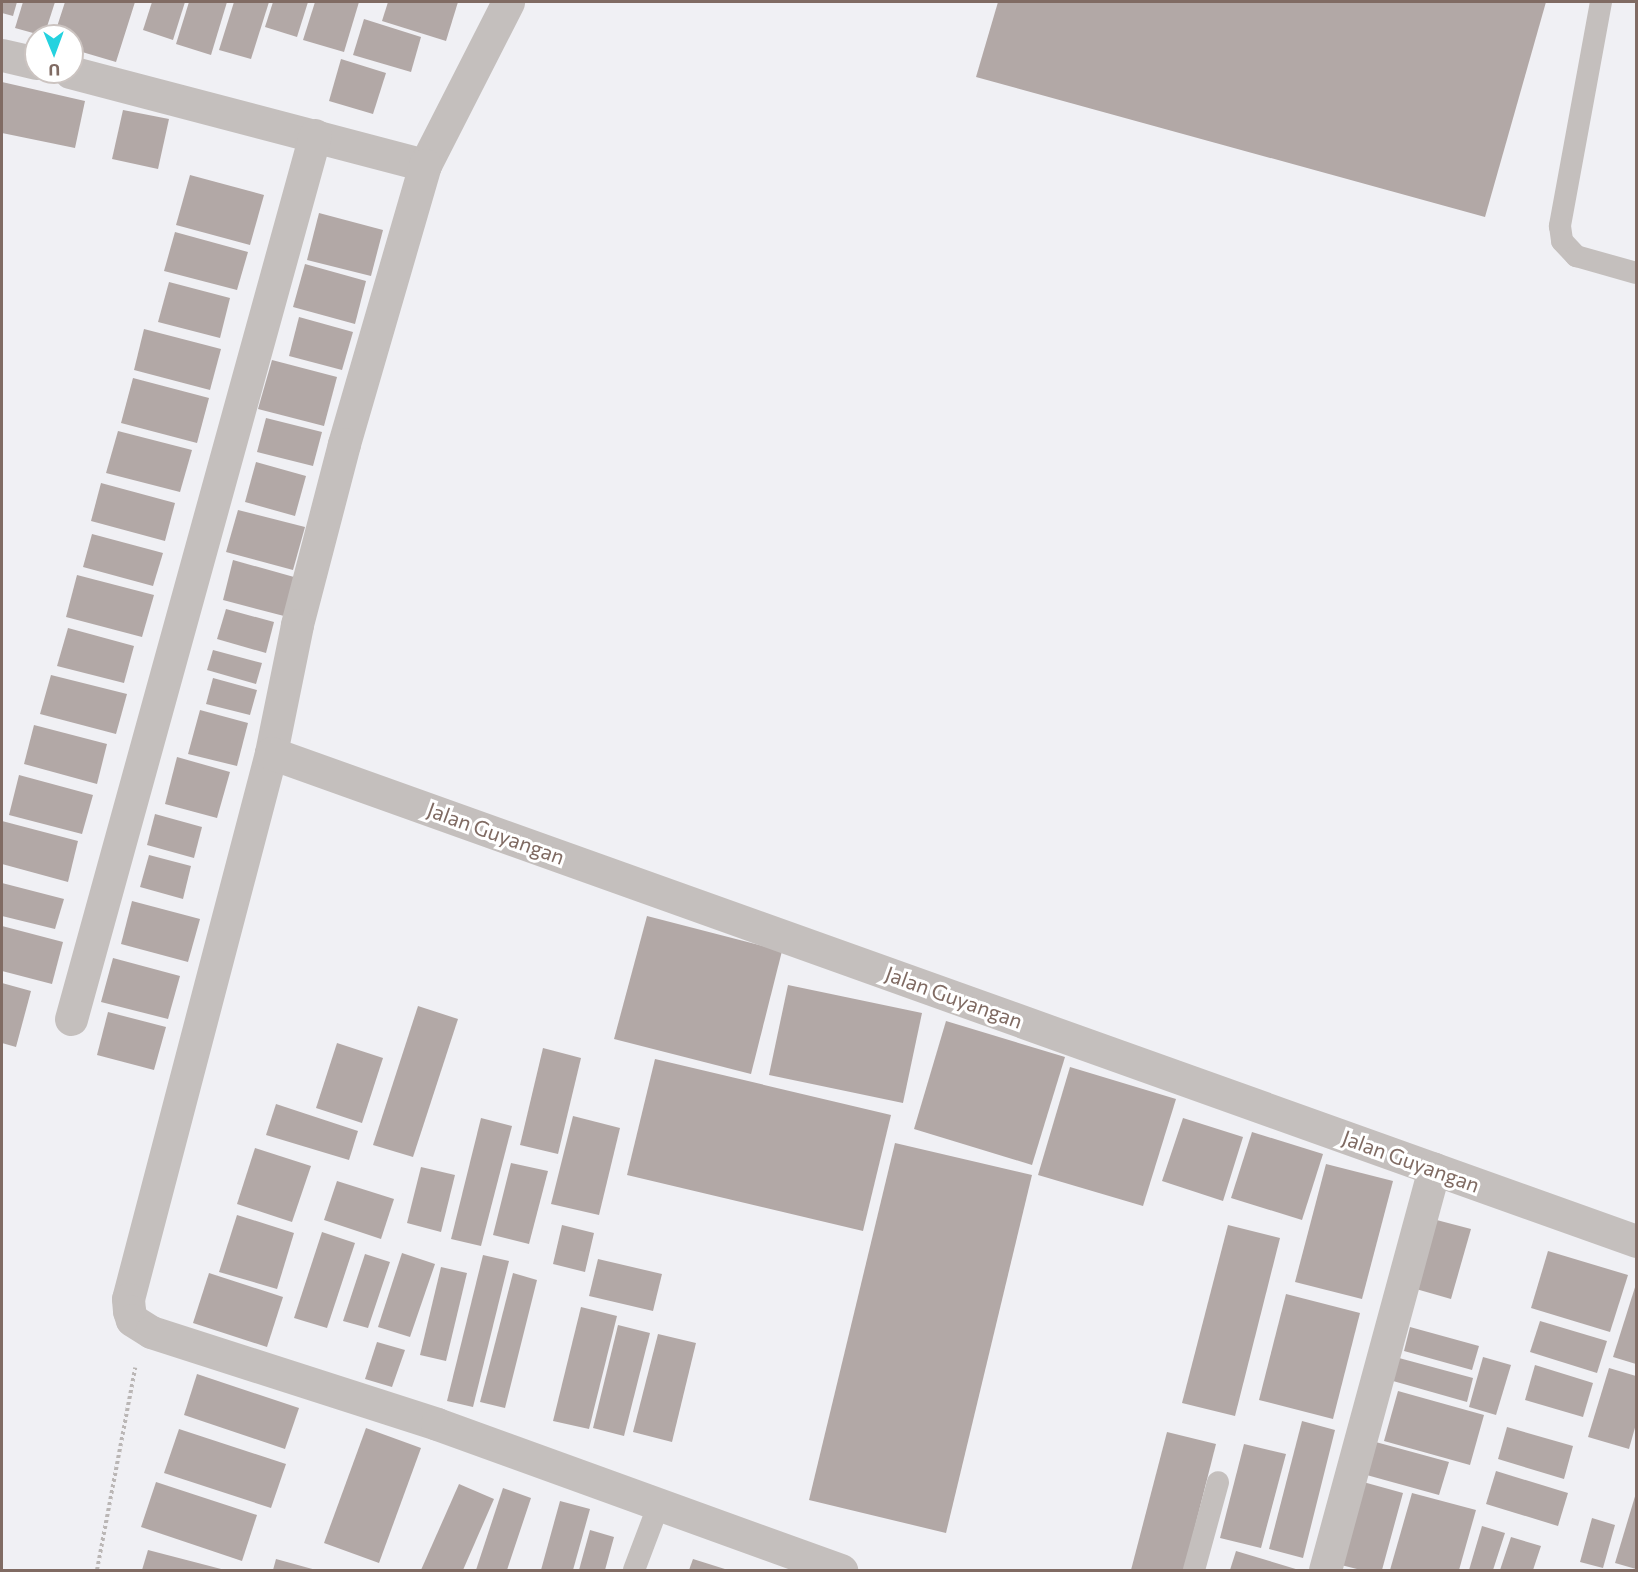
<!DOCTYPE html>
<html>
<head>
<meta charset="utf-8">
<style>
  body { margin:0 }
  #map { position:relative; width:1638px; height:1572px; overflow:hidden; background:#f0f0f4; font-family:Commissioner,sans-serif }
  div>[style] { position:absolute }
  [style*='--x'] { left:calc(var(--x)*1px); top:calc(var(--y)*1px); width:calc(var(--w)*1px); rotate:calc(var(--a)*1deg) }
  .building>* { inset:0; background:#b2a8a6 }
  .path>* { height:4px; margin-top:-2px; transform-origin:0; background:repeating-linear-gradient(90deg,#bab6b5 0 3px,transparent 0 6px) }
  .service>* { height:22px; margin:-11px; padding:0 11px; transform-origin:11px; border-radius:11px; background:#c4bfbd }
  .minor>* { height:33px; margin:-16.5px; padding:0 16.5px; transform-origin:16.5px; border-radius:16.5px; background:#c4bfbd }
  span { translate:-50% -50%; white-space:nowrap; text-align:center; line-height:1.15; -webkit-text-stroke:6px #fff; paint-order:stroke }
  .street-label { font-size:21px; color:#806b63 }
  .frame { position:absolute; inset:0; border:3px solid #806b63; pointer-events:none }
  .north { position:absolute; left:24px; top:24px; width:60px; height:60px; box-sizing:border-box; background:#fff; border:2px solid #ccc4c1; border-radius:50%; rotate:179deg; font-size:16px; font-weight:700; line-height:24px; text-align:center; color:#806b63 }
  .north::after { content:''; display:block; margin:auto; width:21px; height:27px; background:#25d2df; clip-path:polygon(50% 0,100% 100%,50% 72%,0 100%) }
</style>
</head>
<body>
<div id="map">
  <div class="building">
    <div style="clip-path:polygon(2px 2px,17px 2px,13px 16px,2px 13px)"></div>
    <div style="clip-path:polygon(23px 2px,55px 2px,44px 36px,15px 28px)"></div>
    <div style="clip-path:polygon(65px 2px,135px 2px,116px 62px,72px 49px,72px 36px,54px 36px)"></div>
    <div style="clip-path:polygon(152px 2px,185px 2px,173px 40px,143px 30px)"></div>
    <div style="clip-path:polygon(189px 2px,227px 2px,211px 55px,176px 44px)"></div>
    <div style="clip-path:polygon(234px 2px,269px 2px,251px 59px,219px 50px)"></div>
    <div style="clip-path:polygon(273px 2px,308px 2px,297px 37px,265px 27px)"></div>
    <div style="clip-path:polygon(315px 2px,359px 2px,344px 52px,303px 40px)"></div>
    <div style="clip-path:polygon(388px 2px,458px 2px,446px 41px,382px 21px)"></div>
    <div style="clip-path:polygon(998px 2px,1546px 2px,1485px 217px,976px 77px)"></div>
    <div style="clip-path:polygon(364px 19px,421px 37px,411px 72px,353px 55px)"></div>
    <div style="clip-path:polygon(341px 59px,386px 73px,373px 114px,329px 101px)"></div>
    <div style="clip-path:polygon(2px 82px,85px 101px,75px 148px,2px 133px)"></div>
    <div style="clip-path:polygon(123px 110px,169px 119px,158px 169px,112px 159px)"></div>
    <div style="clip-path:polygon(190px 175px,264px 195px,250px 245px,176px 225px)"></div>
    <div style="clip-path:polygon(319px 213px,383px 230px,371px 276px,307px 260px)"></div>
    <div style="clip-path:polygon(175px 232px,248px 252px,237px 290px,164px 271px)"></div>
    <div style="clip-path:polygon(305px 264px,366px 281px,355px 324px,293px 307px)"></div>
    <div style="clip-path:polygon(169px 282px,230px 298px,220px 338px,158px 322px)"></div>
    <div style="clip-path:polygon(299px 317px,353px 332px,342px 370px,289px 356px)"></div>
    <div style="clip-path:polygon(144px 329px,221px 349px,210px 390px,134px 370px)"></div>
    <div style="clip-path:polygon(272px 360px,337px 377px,324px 426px,258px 409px)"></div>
    <div style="clip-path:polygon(133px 378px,209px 398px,197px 443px,121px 423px)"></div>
    <div style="clip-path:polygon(266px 418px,322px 432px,313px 466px,257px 452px)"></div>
    <div style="clip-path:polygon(118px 431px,192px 450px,180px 492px,106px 473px)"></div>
    <div style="clip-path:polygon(256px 462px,306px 476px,295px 516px,245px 502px)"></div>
    <div style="clip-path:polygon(101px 483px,175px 503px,165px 541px,91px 521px)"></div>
    <div style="clip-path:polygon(238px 510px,305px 527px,293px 570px,226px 552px)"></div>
    <div style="clip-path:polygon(92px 534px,163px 553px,153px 586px,83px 567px)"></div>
    <div style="clip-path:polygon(233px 560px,294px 577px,284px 616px,223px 600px)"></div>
    <div style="clip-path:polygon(77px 575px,154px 595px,142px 637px,66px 617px)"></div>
    <div style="clip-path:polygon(226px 609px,274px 622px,266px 653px,217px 639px)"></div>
    <div style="clip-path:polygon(68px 628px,134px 646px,124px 683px,57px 666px)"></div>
    <div style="clip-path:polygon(213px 650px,262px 663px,256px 684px,207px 670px)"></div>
    <div style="clip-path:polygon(51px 675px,127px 694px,116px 734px,40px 714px)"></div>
    <div style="clip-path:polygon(213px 678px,257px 690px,250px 715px,206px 704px)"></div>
    <div style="clip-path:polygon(200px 710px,248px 723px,237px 766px,188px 754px)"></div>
    <div style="clip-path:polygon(34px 725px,107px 744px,97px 784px,24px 764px)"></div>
    <div style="clip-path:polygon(177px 757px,230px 772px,217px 818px,165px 804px)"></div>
    <div style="clip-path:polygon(19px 775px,93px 795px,82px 834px,9px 815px)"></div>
    <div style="clip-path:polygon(155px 814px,202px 827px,194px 858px,147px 845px)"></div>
    <div style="clip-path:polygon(2px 821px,78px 841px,68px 882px,2px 864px)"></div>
    <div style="clip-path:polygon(149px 855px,191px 866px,183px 899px,140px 887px)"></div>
    <div style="clip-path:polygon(2px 883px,64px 899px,55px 929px,2px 916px)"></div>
    <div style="clip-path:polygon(132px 901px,200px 919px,188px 962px,121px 944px)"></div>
    <div style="clip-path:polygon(647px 916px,782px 951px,751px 1074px,614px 1039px)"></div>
    <div style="clip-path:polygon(2px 926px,63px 942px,52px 984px,2px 971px)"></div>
    <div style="clip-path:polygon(113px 958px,180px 976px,168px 1019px,101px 1002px)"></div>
    <div style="clip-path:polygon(2px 983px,31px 991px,16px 1047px,2px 1043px)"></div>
    <div style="clip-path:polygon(788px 985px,922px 1013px,903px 1103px,769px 1075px)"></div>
    <div style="clip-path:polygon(418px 1006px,458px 1019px,413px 1157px,373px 1145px)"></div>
    <div style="clip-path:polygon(108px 1012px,166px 1027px,154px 1070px,97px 1055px)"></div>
    <div style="clip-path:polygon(946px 1021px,1065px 1057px,1032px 1165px,914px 1129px)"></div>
    <div style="clip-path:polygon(337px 1043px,383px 1058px,362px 1123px,316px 1108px)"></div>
    <div style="clip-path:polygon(543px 1048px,581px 1058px,558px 1154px,520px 1145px)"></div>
    <div style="clip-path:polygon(655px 1059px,891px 1115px,863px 1231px,627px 1175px)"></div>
    <div style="clip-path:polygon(1070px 1067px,1176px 1099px,1143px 1206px,1038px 1175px)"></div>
    <div style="clip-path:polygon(276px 1104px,358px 1131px,349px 1160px,266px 1135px)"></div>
    <div style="clip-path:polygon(573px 1116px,620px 1128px,599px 1215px,551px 1204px)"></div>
    <div style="clip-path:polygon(481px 1118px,512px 1126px,481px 1246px,451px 1239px)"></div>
    <div style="clip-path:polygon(1183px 1118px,1243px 1137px,1223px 1201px,1162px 1181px)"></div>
    <div style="clip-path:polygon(1252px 1132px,1323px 1154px,1302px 1220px,1231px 1198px)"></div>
    <div style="clip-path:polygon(895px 1143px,1032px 1175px,946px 1533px,809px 1500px)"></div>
    <div style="clip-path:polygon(255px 1148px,311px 1166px,292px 1222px,237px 1204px)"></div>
    <div style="clip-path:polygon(511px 1163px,548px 1171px,529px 1244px,493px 1235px)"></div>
    <div style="clip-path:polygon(1326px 1164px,1393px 1181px,1362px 1299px,1295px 1282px)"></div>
    <div style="clip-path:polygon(421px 1167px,455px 1175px,441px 1232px,407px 1223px)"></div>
    <div style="clip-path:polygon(337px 1181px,394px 1199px,381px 1239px,324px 1220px)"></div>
    <div style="clip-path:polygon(237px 1215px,294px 1233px,277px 1289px,219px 1272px)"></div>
    <div style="clip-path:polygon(1429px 1218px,1471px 1229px,1451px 1299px,1409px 1287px)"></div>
    <div style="clip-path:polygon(562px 1225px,594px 1233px,585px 1272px,553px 1264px)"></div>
    <div style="clip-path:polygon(1228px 1225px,1280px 1238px,1235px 1416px,1182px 1403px)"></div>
    <div style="clip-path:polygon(322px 1232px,355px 1243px,327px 1328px,294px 1318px)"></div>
    <div style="clip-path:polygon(1548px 1251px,1628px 1275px,1610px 1332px,1531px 1308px)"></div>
    <div style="clip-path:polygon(402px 1253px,435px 1264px,410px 1337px,378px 1327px)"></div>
    <div style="clip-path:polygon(365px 1254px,390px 1262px,368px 1328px,343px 1321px)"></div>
    <div style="clip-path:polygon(483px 1255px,509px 1261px,473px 1407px,447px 1401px)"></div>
    <div style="clip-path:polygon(598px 1259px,662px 1274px,653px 1311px,589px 1296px)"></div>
    <div style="clip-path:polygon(441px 1267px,467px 1273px,446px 1361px,420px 1355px)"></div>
    <div style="clip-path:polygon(209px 1273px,283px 1297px,267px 1347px,193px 1323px)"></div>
    <div style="clip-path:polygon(513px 1273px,537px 1280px,505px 1408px,480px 1402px)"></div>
    <div style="clip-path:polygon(1636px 1284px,1636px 1364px,1613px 1357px)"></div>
    <div style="clip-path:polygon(1286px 1294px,1360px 1313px,1333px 1419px,1259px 1400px)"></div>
    <div style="clip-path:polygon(581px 1307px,617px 1316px,589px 1429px,553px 1421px)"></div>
    <div style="clip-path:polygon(1540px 1321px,1607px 1341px,1597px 1373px,1530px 1352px)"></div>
    <div style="clip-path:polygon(618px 1325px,650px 1333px,624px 1436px,593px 1428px)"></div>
    <div style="clip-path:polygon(1410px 1327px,1479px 1346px,1472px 1370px,1404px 1351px)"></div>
    <div style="clip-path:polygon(658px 1334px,696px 1343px,672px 1442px,633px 1432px)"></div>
    <div style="clip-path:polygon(377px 1342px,405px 1350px,392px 1387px,365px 1379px)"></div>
    <div style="clip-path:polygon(1483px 1357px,1511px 1365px,1496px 1415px,1469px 1407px)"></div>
    <div style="clip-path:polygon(1399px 1358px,1473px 1378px,1467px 1402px,1393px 1381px)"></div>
    <div style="clip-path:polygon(1535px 1365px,1593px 1383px,1583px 1417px,1525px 1400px)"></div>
    <div style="clip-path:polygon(1609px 1368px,1636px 1376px,1636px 1424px,1629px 1449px,1588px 1437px)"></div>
    <div style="clip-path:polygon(197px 1374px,299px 1408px,285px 1449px,184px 1415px)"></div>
    <div style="clip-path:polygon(1398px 1391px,1484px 1415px,1470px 1465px,1384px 1441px)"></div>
    <div style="clip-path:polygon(1302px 1421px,1335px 1430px,1303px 1558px,1269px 1549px)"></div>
    <div style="clip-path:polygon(1507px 1427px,1573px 1446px,1564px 1479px,1498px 1459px)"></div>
    <div style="clip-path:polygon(366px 1428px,421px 1448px,379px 1563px,324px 1543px)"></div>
    <div style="clip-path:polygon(179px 1429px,286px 1464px,271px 1508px,164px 1473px)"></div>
    <div style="clip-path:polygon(1167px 1432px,1216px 1444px,1184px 1570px,1131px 1570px)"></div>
    <div style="clip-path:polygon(1372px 1441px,1449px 1462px,1439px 1495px,1363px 1474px)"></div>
    <div style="clip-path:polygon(1244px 1444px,1286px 1454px,1261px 1548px,1220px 1538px)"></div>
    <div style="clip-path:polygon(1496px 1471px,1568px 1493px,1558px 1526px,1486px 1504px)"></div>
    <div style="clip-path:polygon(1356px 1480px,1403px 1493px,1382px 1570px,1361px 1570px,1333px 1563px)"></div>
    <div style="clip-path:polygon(156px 1482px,257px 1515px,242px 1561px,141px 1527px)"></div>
    <div style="clip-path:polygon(459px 1484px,494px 1499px,463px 1570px,421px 1570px)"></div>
    <div style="clip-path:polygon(503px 1488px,531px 1498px,507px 1570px,476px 1570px)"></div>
    <div style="clip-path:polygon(1412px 1493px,1476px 1510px,1459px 1570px,1390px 1570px)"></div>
    <div style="clip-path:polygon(1636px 1493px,1636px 1569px,1615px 1563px)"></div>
    <div style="clip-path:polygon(560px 1501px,590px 1509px,573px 1570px,541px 1570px)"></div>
    <div style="clip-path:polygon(1592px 1518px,1615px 1525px,1603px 1568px,1580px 1562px)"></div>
    <div style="clip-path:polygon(1482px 1526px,1505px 1533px,1493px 1570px,1469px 1570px)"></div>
    <div style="clip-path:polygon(590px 1530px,614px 1537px,605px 1570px,579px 1570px)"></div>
    <div style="clip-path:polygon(1511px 1537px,1541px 1546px,1533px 1570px,1500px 1570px)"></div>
    <div style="clip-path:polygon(148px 1550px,225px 1570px,142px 1570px)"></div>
    <div style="clip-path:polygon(1236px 1551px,1299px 1570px,1230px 1570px)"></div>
    <div style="clip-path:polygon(276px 1559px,316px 1570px,273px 1570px)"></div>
    <div style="clip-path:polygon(693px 1559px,728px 1570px,689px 1570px)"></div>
  </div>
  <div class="path">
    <div style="--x:97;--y:1570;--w:206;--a:-79.3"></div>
  </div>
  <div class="service">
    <div style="--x:1601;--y:2;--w:228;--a:100.4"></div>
    <div style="--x:1560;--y:226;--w:15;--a:82"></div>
    <div style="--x:1562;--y:241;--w:21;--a:47"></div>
    <div style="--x:1576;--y:256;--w:62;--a:15.8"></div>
    <div style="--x:634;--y:1570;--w:71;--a:-69.3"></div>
    <div style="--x:1194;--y:1570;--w:91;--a:-74.7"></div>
  </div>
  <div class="minor">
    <div style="--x:2;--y:55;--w:35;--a:13"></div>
    <div style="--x:70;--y:72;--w:367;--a:14.7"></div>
    <div style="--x:425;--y:165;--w:183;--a:-63"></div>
    <div style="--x:425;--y:165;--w:291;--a:106.2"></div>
    <div style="--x:344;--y:444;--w:187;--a:104.6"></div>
    <div style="--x:297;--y:625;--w:131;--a:101.5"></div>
    <div style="--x:271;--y:753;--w:564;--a:104.68"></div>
    <div style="--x:128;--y:1299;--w:12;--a:85"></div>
    <div style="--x:129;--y:1311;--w:9;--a:72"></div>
    <div style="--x:132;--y:1320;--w:22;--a:32"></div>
    <div style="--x:151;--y:1332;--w:300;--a:17.8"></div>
    <div style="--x:437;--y:1424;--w:430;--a:19.9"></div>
    <div style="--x:271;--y:753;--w:1450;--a:19.67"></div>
    <div style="--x:71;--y:1019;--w:917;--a:-74.57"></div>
    <div style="--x:1325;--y:1570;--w:416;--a:-74.8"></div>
  </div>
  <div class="street-label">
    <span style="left:496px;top:833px;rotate:20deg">Jalan Guyangan</span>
    <span style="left:954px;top:997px;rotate:20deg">Jalan Guyangan</span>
    <span style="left:1411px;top:1161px;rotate:20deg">Jalan Guyangan</span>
  </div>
  <div class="frame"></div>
  <div class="north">U</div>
</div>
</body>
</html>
